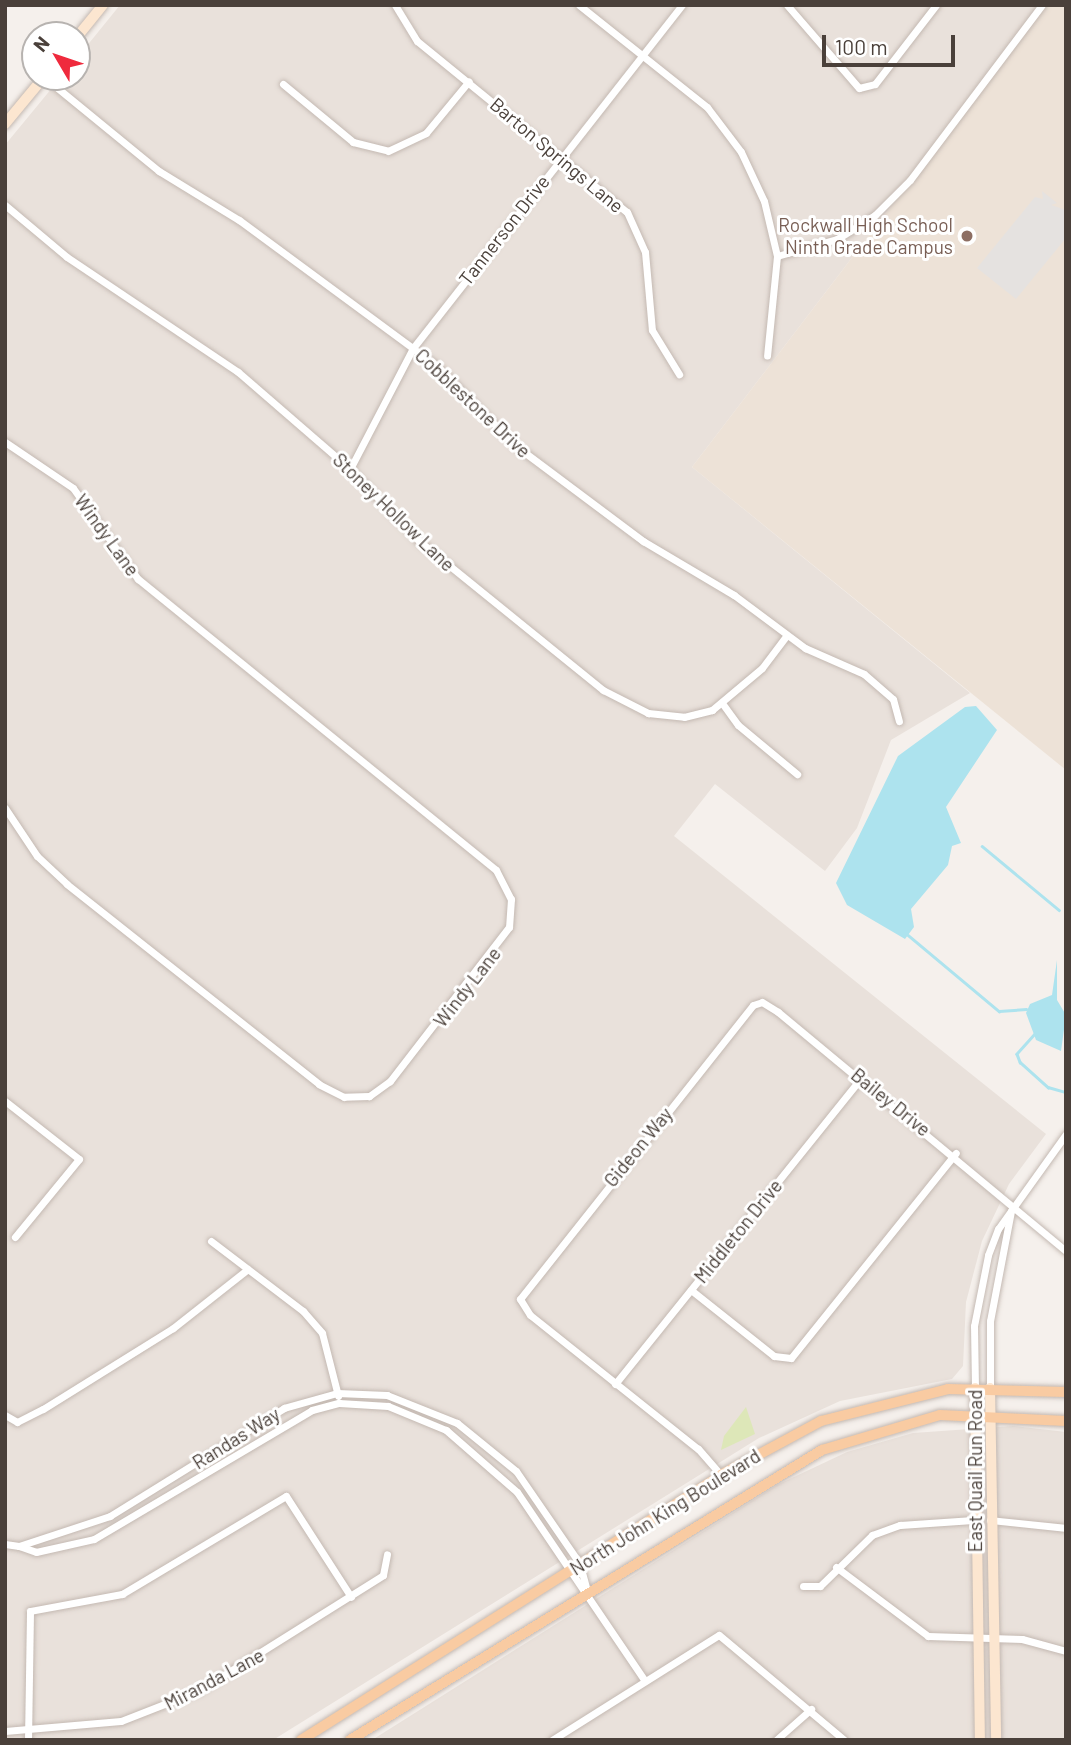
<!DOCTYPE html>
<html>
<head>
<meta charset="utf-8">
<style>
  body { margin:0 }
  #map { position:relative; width:1071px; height:1745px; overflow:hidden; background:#f5f0ec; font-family:Barlow,sans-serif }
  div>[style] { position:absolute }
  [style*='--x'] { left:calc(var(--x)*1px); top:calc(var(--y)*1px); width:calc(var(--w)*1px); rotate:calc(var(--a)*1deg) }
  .residential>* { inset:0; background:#e9e1db }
  .education>* { inset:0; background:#ede2d7 }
  .green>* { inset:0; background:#dde7b8 }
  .parking>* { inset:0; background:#e5e2e0 }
  .water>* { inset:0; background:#ade3ee }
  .stream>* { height:2.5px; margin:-1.25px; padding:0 1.25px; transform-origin:1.25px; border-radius:1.25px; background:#ade3ee }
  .roads { filter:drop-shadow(0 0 2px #c4b9b2) drop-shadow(0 0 2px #c4b9b2) }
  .street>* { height:7px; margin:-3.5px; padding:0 3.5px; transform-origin:3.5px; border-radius:3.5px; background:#fff }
  .secondary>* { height:10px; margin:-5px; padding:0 5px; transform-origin:5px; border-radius:5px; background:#fce6d0 }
  .primary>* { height:10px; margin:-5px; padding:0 5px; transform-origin:5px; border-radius:5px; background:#f9cba2 }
  .dots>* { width:19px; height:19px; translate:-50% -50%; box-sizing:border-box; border:4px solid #fff; border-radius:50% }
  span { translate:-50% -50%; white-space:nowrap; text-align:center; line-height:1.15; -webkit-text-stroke:6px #fff; paint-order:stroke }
  .street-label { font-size:19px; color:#4a403a }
  .education-label { font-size:19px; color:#785e54 }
  .right { translate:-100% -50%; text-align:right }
  .frame { position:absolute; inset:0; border:7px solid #4a403a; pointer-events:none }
  .north { position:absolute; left:21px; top:21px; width:70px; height:70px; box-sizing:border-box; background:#fff; border:2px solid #b7b3b0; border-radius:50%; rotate:309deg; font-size:19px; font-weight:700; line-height:28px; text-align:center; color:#4a403a }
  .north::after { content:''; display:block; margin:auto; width:24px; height:32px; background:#ef2a3d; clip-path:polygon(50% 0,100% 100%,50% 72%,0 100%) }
  .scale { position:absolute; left:822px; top:35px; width:133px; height:32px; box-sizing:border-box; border:4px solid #4a403a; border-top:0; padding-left:9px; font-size:21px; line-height:24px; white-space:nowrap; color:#4a403a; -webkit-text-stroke:5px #fff; paint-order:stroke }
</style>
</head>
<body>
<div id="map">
  <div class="residential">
    <div style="clip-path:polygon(120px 5px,1045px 5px,692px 467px,970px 693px,891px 740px,857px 828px,825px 871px,715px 784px,674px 836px,1046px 1134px,1009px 1184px,982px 1241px,966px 1302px,963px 1366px,952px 1379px,840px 1401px,759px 1438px,273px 1740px,5px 1740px,5px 145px,61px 77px,77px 77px,77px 58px)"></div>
    <div style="clip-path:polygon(1013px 1426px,1066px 1432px,1066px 1740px,372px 1740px,777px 1485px,847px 1452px,913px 1433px)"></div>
  </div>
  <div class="education">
    <div style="clip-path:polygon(1045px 5px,1066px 5px,1066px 770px,692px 467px)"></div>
  </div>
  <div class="green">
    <div style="clip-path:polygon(746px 1407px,755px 1434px,721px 1450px,724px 1436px)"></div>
  </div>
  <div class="parking">
    <div style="clip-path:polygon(1042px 191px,1057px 203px,1051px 205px,1066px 210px,1066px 238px,1016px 299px,977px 268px,1035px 197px,1043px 199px)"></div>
  </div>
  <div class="water">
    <div style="clip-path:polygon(976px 706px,997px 730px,946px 807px,961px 843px,952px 846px,948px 865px,911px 909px,914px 927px,905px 939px,847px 905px,836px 883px,898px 756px,965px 707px)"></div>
    <div style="clip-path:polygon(1057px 960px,1057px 1000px,1066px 1015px,1061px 1051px,1036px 1040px,1026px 1013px,1030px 1004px,1052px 995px)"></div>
  </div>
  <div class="stream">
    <div style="--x:982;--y:846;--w:100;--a:39.7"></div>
    <div style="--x:908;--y:935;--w:119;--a:39.9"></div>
    <div style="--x:999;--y:1011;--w:27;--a:-4"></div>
    <div style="--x:1035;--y:1034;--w:27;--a:132"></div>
    <div style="--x:1017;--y:1054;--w:9;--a:69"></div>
    <div style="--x:1020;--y:1062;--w:38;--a:42"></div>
    <div style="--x:1048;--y:1087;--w:19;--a:16"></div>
  </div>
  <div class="roads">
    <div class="street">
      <div style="--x:395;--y:5;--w:42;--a:58.6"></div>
      <div style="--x:417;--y:41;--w:271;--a:39.2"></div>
      <div style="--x:627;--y:212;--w:44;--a:65.8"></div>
      <div style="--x:645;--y:252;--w:78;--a:84.9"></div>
      <div style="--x:652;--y:330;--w:52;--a:58.5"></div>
      <div style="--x:579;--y:5;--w:164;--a:38.6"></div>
      <div style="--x:707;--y:107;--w:56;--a:52.9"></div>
      <div style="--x:741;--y:152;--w:54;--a:64.9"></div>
      <div style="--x:764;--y:201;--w:57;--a:76.7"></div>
      <div style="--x:777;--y:256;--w:100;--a:95.7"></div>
      <div style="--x:787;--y:5;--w:110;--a:49.1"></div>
      <div style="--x:859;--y:88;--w:16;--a:-14"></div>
      <div style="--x:875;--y:84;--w:100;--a:-52.3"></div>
      <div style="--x:44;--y:77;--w:149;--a:39.3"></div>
      <div style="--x:159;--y:171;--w:94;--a:31.5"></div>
      <div style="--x:239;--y:220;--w:245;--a:36.4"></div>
      <div style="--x:436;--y:365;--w:114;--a:45.4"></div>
      <div style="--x:516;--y:446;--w:159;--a:36.8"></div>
      <div style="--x:643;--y:541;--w:106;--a:30.7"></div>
      <div style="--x:734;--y:595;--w:89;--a:36.7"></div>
      <div style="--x:805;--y:648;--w:64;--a:23.8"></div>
      <div style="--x:864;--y:674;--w:38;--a:41"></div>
      <div style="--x:893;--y:699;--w:23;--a:75"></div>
      <div style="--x:283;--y:84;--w:91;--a:39.6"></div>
      <div style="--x:353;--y:142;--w:36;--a:14"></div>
      <div style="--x:388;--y:151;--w:42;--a:-25.3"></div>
      <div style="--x:426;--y:133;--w:67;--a:-50.4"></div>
      <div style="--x:5;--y:205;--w:81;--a:40"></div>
      <div style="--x:67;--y:257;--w:206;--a:33.9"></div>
      <div style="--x:238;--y:372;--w:148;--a:40.9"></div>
      <div style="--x:350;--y:469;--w:100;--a:46.2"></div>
      <div style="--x:419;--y:541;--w:237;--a:39"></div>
      <div style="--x:603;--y:690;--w:51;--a:27.1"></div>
      <div style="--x:648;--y:713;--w:36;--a:6"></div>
      <div style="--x:684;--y:717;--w:29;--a:-14"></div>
      <div style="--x:712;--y:710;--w:65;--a:-40"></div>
      <div style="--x:762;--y:668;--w:40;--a:-53"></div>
      <div style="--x:777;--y:256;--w:62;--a:-15.8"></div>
      <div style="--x:837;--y:239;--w:45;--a:-32.3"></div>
      <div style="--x:875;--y:215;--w:49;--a:-45"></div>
      <div style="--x:910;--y:180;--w:219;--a:-53"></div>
      <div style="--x:5;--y:442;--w:82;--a:34.1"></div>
      <div style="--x:73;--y:488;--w:112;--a:54.5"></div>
      <div style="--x:138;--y:579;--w:461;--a:39.1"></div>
      <div style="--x:496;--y:870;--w:33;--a:63"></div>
      <div style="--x:511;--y:899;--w:28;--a:94"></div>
      <div style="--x:509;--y:927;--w:195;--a:127.7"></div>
      <div style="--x:390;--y:1081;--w:26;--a:144"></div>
      <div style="--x:369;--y:1096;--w:25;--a:178"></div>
      <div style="--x:344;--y:1097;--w:28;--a:-153"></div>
      <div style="--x:319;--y:1084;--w:322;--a:-141.6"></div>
      <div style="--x:67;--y:884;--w:41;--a:-137"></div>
      <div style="--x:37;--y:856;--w:58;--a:-123.7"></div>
      <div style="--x:350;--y:469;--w:136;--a:-62.5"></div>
      <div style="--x:413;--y:348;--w:436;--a:-51.9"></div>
      <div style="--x:722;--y:703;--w:27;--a:54"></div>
      <div style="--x:738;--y:725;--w:77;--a:39.7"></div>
      <div style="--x:5;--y:1101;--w:94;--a:38.1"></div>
      <div style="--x:79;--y:1159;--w:101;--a:129.4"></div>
      <div style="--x:211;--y:1241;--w:116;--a:37.3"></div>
      <div style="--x:303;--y:1311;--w:29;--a:49"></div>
      <div style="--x:322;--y:1333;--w:65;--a:75.7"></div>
      <div style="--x:691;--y:1290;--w:106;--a:38.5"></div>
      <div style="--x:774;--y:1356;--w:17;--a:7"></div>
      <div style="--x:791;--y:1358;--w:263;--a:-51.2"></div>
      <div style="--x:615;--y:1384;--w:393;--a:-51.2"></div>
      <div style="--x:975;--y:1388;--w:62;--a:-90.9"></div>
      <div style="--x:974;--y:1326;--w:72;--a:-78.8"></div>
      <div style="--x:988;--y:1255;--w:28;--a:-69"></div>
      <div style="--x:998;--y:1229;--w:117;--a:-54.4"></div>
      <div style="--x:990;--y:1388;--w:67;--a:-90"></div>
      <div style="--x:990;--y:1321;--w:112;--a:-79.2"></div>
      <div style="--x:5;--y:1415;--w:14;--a:30"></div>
      <div style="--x:17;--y:1422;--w:29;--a:-27"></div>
      <div style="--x:43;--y:1409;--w:153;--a:-31.9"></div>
      <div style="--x:173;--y:1328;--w:95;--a:-38.2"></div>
      <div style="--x:721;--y:1475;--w:35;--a:-131"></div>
      <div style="--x:698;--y:1449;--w:215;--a:-141.4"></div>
      <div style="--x:530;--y:1315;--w:19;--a:-122"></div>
      <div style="--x:520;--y:1299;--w:375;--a:-51.6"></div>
      <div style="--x:753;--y:1005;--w:9;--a:-18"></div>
      <div style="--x:762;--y:1002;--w:19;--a:32"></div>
      <div style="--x:778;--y:1012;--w:374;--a:39.7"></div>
      <div style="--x:990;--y:1520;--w:76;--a:6"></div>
      <div style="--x:5;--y:1544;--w:14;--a:8"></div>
      <div style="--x:836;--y:1567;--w:115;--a:36.9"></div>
      <div style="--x:928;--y:1636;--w:94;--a:1.8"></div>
      <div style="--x:1022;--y:1639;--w:46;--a:15.3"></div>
      <div style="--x:803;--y:1586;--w:17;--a:0"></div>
      <div style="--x:820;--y:1586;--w:73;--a:-44.4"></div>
      <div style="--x:872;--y:1535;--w:30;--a:-20"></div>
      <div style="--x:900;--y:1525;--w:73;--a:-3.9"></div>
      <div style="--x:587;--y:1591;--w:28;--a:-105"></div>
      <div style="--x:580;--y:1564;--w:113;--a:-124.5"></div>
      <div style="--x:516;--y:1471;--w:76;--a:-140.9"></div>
      <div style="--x:457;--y:1423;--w:75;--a:-158.2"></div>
      <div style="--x:387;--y:1395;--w:50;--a:-177.7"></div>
      <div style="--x:337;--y:1393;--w:55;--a:164.2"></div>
      <div style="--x:284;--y:1408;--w:205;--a:148.2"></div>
      <div style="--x:110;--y:1516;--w:96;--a:161.8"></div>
      <div style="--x:19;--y:1546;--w:18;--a:19"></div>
      <div style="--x:36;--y:1552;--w:59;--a:-12.6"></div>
      <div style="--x:94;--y:1539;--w:253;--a:-30.6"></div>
      <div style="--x:312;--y:1410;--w:28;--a:-15"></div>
      <div style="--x:339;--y:1403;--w:49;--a:3.5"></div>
      <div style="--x:388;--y:1406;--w:63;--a:22.5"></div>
      <div style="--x:446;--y:1430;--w:94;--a:41.1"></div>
      <div style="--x:517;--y:1492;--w:228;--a:55.9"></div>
      <div style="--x:5;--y:1731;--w:116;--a:-4.9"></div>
      <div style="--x:121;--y:1721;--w:85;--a:-21.4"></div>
      <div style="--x:200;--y:1690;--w:216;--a:-32.1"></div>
      <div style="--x:383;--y:1575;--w:21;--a:-79"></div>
      <div style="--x:28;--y:1740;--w:129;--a:-89.1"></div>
      <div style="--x:30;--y:1611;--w:94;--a:-10.5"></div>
      <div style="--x:122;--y:1594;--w:191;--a:-30.9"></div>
      <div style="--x:286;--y:1496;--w:120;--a:57.2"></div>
      <div style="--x:552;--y:1740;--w:197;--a:-32.2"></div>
      <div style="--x:719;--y:1635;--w:163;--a:40"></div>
      <div style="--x:776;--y:1740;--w:47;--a:-41.5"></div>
    </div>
    <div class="secondary">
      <div style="--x:77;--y:37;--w:41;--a:-50.9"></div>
      <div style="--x:5;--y:124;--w:61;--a:-50.3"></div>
      <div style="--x:975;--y:1388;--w:352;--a:89.2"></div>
      <div style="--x:990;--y:1388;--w:352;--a:89"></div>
    </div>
    <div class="primary">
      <div style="--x:301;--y:1740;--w:497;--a:-32.2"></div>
      <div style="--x:721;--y:1475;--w:114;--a:-28.4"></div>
      <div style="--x:821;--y:1421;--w:131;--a:-14.1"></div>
      <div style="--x:948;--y:1389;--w:118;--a:1.5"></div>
      <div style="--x:350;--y:1740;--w:554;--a:-31.57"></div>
      <div style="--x:822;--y:1450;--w:123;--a:-16.5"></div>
      <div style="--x:940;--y:1415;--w:126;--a:2.7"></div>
    </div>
  </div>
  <div class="dots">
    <div style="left:967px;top:236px;background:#8d6e63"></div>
  </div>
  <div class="street-label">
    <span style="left:557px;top:155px;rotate:40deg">Barton Springs Lane</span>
    <span style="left:504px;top:230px;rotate:-52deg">Tannerson Drive</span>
    <span style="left:473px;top:403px;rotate:43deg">Cobblestone Drive</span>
    <span style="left:394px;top:512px;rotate:44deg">Stoney Hollow Lane</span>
    <span style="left:107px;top:535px;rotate:54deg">Windy Lane</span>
    <span style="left:467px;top:987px;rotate:-52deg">Windy Lane</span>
    <span style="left:891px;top:1102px;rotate:39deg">Bailey Drive</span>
    <span style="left:638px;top:1147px;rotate:-51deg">Gideon Way</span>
    <span style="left:738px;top:1231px;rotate:-51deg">Middleton Drive</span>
    <span style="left:236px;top:1438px;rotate:-32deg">Randas Way</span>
    <span style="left:975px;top:1471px;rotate:-90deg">East Quail Run Road</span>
    <span style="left:665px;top:1512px;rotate:-32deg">North John King Boulevard</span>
    <span style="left:214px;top:1679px;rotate:-28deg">Miranda Lane</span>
  </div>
  <div class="education-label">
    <span class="right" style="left:953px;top:236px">Rockwall High School<br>Ninth Grade Campus</span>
  </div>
  <div class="frame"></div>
  <div class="north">N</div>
  <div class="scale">100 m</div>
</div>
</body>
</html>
